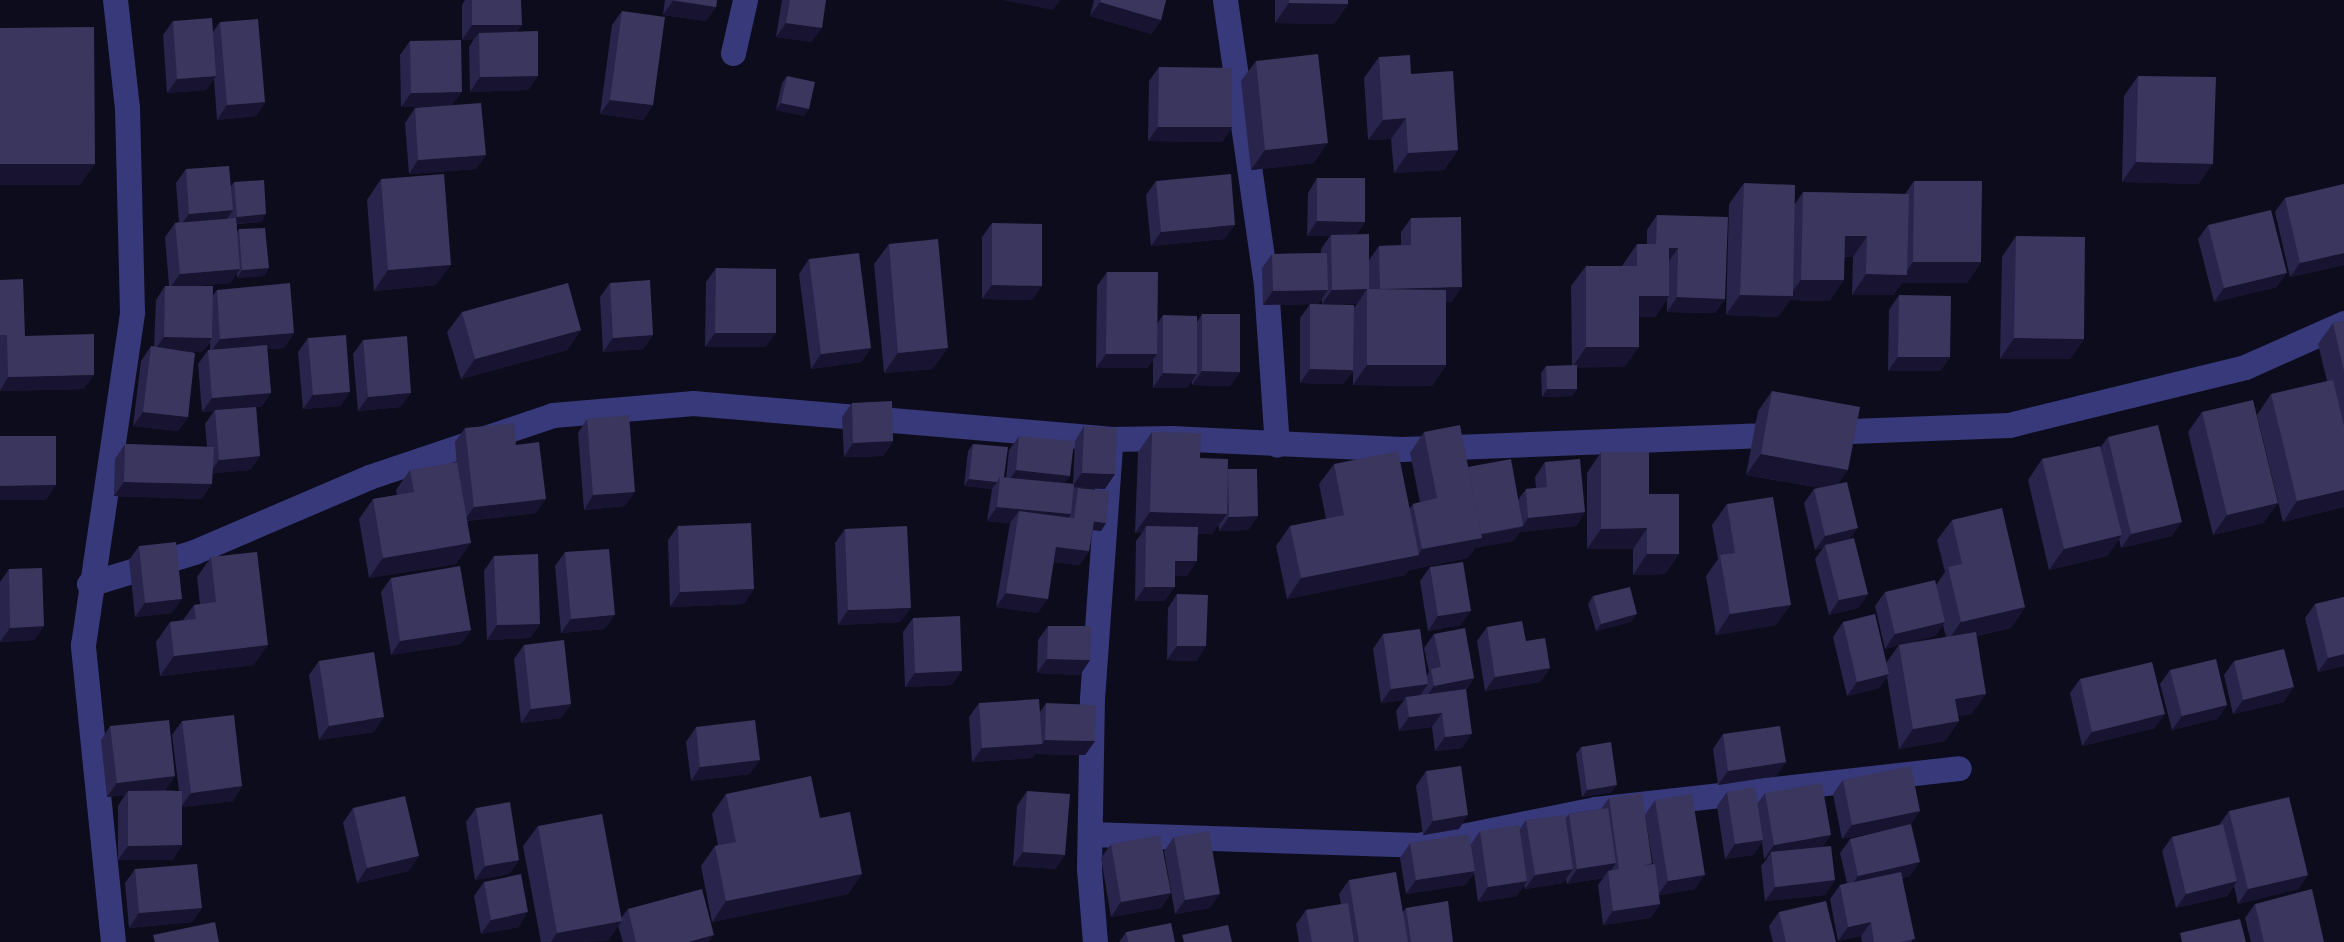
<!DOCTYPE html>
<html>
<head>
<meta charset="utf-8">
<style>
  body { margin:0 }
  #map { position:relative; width:2344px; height:942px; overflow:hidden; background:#0d0c1c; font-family:Helvetica,sans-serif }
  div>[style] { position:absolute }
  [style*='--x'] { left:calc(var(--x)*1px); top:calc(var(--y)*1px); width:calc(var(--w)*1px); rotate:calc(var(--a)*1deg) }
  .minor>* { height:25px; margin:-12.5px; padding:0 12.5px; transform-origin:12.5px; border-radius:12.5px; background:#37397b }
  .wall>* { inset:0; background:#29244b }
  .shaded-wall>* { inset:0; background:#171330 }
  .building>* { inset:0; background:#3a365e }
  span { translate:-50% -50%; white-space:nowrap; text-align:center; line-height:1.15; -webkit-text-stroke:9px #0d0c1c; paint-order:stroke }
</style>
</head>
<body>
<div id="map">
  <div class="minor">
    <div style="--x:1225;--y:0;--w:288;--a:81.8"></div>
    <div style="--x:1266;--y:285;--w:160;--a:86.1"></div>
    <div style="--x:733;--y:53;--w:54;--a:-77.2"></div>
    <div style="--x:1825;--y:432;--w:184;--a:-2.2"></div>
    <div style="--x:2009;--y:425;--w:243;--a:-13.8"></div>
    <div style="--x:2245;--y:367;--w:108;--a:-24"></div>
    <div style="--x:89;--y:584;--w:110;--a:-16.9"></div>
    <div style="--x:194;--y:552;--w:190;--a:-23.2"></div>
    <div style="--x:369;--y:477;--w:194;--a:-18.6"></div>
    <div style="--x:553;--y:415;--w:141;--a:-4.9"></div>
    <div style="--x:693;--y:403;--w:418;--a:4.9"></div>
    <div style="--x:1109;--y:439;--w:62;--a:-0.9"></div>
    <div style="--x:1171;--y:438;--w:231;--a:2.7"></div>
    <div style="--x:1402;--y:449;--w:383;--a:-2.2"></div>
    <div style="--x:1090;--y:834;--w:328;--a:1.9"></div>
    <div style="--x:1418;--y:845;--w:181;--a:-11.5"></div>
    <div style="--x:1595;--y:809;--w:366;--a:-6.4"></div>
    <div style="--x:113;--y:942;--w:299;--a:-95.8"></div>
    <div style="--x:83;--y:645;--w:337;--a:-81.6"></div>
    <div style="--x:132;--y:312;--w:204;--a:-91.4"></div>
    <div style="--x:127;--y:108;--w:109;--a:-96.3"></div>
    <div style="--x:1095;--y:942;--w:73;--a:-94.7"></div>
    <div style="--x:1089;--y:869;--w:171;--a:-89"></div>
    <div style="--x:1092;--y:698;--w:250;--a:-85.9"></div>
  </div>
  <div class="wall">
    <div style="clip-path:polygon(465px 0,521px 0,516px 32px,538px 76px,528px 90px,470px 92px,469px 47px,474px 39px,462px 40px,462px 5px)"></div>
    <div style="clip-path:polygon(665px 0,717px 0,716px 7px,706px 21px,663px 15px)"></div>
    <div style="clip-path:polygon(782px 0,826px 0,812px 42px,776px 37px)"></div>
    <div style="clip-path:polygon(1094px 0,1166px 0,1161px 20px,1151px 34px,1090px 16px)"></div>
    <div style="clip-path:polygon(1275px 0,1348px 0,1348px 4px,1334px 24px,1275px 23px)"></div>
    <div style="clip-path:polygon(622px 11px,653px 105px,643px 120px,600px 114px,612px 25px)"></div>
    <div style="clip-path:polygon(173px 21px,213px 32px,220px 22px,265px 102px,256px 116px,217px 120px,214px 79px,206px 90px,167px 93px,163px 35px)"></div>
    <div style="clip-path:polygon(410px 41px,486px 155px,476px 169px,409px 174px,405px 123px,415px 108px,442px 106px,401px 107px,400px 55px)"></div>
    <div style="clip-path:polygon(1379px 57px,1411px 74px,1458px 150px,1444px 170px,1394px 173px,1391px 139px,1368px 140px,1364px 78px)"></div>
    <div style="clip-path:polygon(1256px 61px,1314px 163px,1251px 170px,1241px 81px)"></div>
    <div style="clip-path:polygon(1159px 67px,1232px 127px,1222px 142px,1148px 141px,1149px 81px)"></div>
    <div style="clip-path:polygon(787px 76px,804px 116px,776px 110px,782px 83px)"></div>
    <div style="clip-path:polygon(2138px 76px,2199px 184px,2122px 182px,2124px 96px)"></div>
    <div style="clip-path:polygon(186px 169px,231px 186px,234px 182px,266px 214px,261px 222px,237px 224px,237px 232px,239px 229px,269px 268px,264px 276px,237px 278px,237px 273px,230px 283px,191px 286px,213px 295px,217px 290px,294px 333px,284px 348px,267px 349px,271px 393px,261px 407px,256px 407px,260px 456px,250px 470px,213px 473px,202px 499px,114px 496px,115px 459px,125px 444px,207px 447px,205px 424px,214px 411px,202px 412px,198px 364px,208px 350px,210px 350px,210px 342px,202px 352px,193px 352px,188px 417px,178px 431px,133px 426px,141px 361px,151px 346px,154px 347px,156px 300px,165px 286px,169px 286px,165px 237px,175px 223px,179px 222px,176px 183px)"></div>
    <div style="clip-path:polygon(1317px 178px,1365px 222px,1356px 235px,1369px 260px,1379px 246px,1401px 245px,1401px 232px,1411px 218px,1452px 302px,1446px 302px,1446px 365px,1432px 386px,1353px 385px,1353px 371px,1343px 384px,1300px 383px,1300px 318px,1310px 304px,1354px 308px,1357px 304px,1322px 304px,1322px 299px,1318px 304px,1263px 305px,1262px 268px,1272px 254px,1321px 253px,1321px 249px,1330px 236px,1307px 236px,1308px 193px)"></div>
    <div style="clip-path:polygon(381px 179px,436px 285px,374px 291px,367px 200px)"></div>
    <div style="clip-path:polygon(1156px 181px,1225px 239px,1151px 246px,1146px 195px)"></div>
    <div style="clip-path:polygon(1914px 181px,1981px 262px,1967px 283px,1902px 283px,1893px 295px,1852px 295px,1853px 257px,1845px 257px,1830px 301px,1790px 300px,1778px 317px,1726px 315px,1729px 204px,1744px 183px,1795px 204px,1803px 192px,1905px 194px)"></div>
    <div style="clip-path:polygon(2344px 184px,2344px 265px,2290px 277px,2275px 212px,2285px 198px)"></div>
    <div style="clip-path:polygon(1657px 215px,1725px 299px,1715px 313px,1667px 312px,1667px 299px,1655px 317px,1639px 317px,1625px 367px,1577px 367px,1577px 389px,1572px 396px,1542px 397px,1541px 373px,1546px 366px,1572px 366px,1571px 286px,1586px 266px,1622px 266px,1637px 244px,1647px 244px,1647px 230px)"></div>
    <div style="clip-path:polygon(992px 223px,1032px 300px,982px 299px,982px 237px)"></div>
    <div style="clip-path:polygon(2208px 225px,2277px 287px,2214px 302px,2198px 239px)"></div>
    <div style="clip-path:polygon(2016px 236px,2084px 339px,2070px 359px,2000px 359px,2002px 257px)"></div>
    <div style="clip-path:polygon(889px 244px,933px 369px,884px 373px,874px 264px)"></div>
    <div style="clip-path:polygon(809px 259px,871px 348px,861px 362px,811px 369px,799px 274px)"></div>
    <div style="clip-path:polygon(716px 268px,766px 347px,705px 347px,706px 282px)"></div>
    <div style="clip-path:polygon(1107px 272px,1157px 324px,1163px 315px,1197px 322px,1202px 314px,1240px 372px,1230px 386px,1192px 385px,1192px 380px,1187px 388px,1153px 388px,1153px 360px,1147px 368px,1096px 368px,1097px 286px)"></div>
    <div style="clip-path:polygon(0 280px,25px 336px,84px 389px,0 391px)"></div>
    <div style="clip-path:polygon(610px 283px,653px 335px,643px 349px,603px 352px,600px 297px)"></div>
    <div style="clip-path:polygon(1899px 295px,1950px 357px,1940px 371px,1888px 371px,1889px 310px)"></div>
    <div style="clip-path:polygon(462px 312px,581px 330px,567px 350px,461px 379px,447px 332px)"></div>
    <div style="clip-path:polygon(2344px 321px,2344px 507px,2283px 522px,2257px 415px,2271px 394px,2327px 381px,2318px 344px,2333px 323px)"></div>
    <div style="clip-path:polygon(308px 338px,341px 406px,303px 409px,298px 352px)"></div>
    <div style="clip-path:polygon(363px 340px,401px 407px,358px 411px,353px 354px)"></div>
    <div style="clip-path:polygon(1772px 391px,1839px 483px,1850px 539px,1868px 594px,1858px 608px,1829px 615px,1815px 559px,1823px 548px,1815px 550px,1804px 503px,1814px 489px,1821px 488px,1746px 475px,1758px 411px)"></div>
    <div style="clip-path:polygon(852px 403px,893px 441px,883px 456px,844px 457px,842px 417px)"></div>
    <div style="clip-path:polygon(2202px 412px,2278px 503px,2263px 523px,2213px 535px,2188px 432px)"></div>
    <div style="clip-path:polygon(587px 419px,625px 506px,584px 510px,578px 433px)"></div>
    <div style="clip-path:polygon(1084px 426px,1105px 489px,1079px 488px,1106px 523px,1101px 531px,1093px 530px,1089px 551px,1079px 565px,1054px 562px,1038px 613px,996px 607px,1010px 523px,987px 521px,992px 489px,964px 486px,968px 451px,973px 444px,1004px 477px,1006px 478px,1009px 450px,1019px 436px,1065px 483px,1073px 484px,1075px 441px)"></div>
    <div style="clip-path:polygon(465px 428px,516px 445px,536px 513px,467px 521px,456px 564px,369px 578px,359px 519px,373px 499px,397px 495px,396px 490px,410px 470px,457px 467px,455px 442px)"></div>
    <div style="clip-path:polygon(1152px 432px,1200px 458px,1228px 470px,1258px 516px,1248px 530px,1219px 531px,1219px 524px,1212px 534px,1198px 534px,1187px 576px,1175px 576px,1165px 601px,1135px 601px,1136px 541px,1142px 533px,1135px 533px,1138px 452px)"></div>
    <div style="clip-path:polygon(1424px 432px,1468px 467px,1518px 500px,1526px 489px,1536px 488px,1535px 477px,1545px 462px,1585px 512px,1576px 526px,1520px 532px,1513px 541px,1475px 548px,1468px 558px,1409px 570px,1405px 575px,1287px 599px,1276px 546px,1290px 526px,1326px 519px,1319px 484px,1334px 464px,1410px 508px,1413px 504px,1420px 502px,1410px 453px)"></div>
    <div style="clip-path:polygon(2108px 437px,2172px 536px,2121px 548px,2119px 539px,2107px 556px,2049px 570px,2028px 480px,2042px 459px,2100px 448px)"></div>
    <div style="clip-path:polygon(1601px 452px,1649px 494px,1679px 554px,1665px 574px,1633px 575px,1633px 549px,1587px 549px,1587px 473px)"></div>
    <div style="clip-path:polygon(1727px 504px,1776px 625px,1716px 635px,1706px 576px,1718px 559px,1712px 525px)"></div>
    <div style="clip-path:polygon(evenodd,1952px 520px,2025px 607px,2011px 628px,1976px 636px,1972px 714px,1958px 716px,1959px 721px,1945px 741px,1899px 749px,1887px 677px,1879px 688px,1847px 696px,1833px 637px,1843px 622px,1886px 663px,1899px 645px,1885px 649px,1875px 606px,1885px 592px,1936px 585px,1945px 572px,1937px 540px,1952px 520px,1943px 625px,1946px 637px,1906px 643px,1935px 636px,1943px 625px)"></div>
    <div style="clip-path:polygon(678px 526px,744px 604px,670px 607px,668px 540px)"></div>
    <div style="clip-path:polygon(845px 529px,901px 622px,838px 625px,835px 543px)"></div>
    <div style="clip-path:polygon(139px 546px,172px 613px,135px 617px,129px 560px)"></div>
    <div style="clip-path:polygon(565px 552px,605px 629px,561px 633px,555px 566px)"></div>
    <div style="clip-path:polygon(494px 556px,540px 624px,530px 638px,487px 640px,484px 571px)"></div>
    <div style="clip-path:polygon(211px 557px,254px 665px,160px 676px,156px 642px,170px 622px,183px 620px,194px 605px,200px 604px,197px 577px)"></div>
    <div style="clip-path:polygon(1430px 567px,1461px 625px,1428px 631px,1420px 581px)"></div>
    <div style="clip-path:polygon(9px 569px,44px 626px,34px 640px,0 642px,0 582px)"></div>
    <div style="clip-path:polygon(391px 578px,471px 630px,461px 644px,391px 655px,381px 592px)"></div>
    <div style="clip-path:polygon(1177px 594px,1197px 661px,1167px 660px,1168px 608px)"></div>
    <div style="clip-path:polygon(1593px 596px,1631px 622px,1596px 631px,1588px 604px)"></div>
    <div style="clip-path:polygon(2344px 597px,2344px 666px,2318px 672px,2305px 618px,2315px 604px)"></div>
    <div style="clip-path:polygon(913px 618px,952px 685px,905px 687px,903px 632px)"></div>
    <div style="clip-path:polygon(1048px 626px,1090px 660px,1080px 675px,1037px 673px,1038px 640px)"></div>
    <div style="clip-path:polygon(1487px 627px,1526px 641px,1550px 668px,1540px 682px,1485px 691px,1477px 641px)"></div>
    <div style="clip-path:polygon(1383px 634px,1427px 676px,1429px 672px,1424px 648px,1434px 634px,1474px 678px,1466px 690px,1462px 748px,1435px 751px,1432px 727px,1399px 731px,1396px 711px,1404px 700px,1381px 703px,1373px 649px)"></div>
    <div style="clip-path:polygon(524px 645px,571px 704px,561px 718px,521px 723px,514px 659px)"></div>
    <div style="clip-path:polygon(319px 661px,374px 732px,319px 740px,309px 675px)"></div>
    <div style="clip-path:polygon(2234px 661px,2284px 702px,2233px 714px,2224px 675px)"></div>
    <div style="clip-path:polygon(2170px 670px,2227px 705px,2217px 719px,2172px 730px,2160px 684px)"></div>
    <div style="clip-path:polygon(2080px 679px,2155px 728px,2082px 746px,2070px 693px)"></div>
    <div style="clip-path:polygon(979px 703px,1040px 712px,1046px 703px,1095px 741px,1085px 755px,1035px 754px,1032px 758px,972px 762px,969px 717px)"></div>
    <div style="clip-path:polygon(182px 721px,242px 786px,233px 801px,182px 807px,173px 860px,118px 860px,118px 806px,125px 795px,107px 797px,101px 740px,110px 726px,175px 776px,165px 790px,179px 791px,172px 735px)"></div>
    <div style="clip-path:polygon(696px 727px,750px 774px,691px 781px,686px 742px)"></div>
    <div style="clip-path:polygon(1723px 734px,1786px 762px,1776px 776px,1718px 785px,1713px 749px)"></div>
    <div style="clip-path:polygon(1581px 747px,1612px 792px,1582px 797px,1576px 754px)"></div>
    <div style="clip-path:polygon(1426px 771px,1459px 829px,1423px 835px,1416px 786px)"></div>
    <div style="clip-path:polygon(1843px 780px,1920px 811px,1910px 825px,1910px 876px,1902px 878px,1912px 942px,1862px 942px,1861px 936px,1838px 941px,1830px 899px,1840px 885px,1847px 883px,1840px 853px,1850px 839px,1901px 827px,1842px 839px,1833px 794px)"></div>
    <div style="clip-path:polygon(1027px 791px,1056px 869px,1013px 866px,1017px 806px)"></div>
    <div style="clip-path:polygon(1727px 792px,1757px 804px,1765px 793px,1823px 847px,1835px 880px,1825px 895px,1765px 901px,1761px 866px,1767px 859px,1764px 859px,1762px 842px,1753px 855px,1725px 859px,1717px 806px)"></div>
    <div style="clip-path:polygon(726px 794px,820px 818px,862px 874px,848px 894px,712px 922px,701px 866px,715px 846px,718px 845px,712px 814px)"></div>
    <div style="clip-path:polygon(1609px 798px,1652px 863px,1650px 865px,1653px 864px,1645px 815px,1655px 800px,1695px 889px,1659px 895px,1660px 904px,1650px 918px,1603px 925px,1598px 885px,1603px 878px,1567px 884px,1566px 879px,1563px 883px,1525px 889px,1524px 885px,1517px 896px,1478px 902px,1474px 873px,1465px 885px,1406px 894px,1400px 858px,1410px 843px,1471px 844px,1480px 831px,1519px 830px,1526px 820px,1565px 819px,1569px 814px,1601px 809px)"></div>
    <div style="clip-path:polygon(353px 808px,409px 871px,357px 883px,343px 823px)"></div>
    <div style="clip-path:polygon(476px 808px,519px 860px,509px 874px,475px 880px,466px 822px)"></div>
    <div style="clip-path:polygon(2229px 811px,2308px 875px,2298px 889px,2238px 904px,2234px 886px,2227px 896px,2176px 908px,2162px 851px,2172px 837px,2219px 825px)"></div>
    <div style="clip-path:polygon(538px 826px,621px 918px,628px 909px,709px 942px,623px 942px,618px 926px,608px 941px,541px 942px,523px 846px)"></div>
    <div style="clip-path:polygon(1174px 837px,1210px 908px,1175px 914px,1164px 851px)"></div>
    <div style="clip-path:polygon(1111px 844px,1171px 893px,1161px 908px,1111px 917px,1101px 858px)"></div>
    <div style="clip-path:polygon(135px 869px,202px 908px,192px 922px,129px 928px,125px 883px)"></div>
    <div style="clip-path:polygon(1349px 880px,1403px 912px,1406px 908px,1453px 942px,1299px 942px,1296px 924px,1306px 910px,1341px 904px,1339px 894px)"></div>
    <div style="clip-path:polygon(484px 882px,519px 927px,481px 934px,474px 896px)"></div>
    <div style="clip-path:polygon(2255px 904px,2324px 942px,2251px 942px,2245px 918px)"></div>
    <div style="clip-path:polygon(1779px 912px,1836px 942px,1773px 942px,1769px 926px)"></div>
    <div style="clip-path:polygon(1126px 932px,1175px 942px,1119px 942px)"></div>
  </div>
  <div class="shaded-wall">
    <div style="clip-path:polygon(1002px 0,1060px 0,1053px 10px)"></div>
    <div style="clip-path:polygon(673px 1px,716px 7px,706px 21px,663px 15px)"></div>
    <div style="clip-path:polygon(1100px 2px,1161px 20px,1151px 34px,1090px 16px)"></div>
    <div style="clip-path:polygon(1289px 3px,1348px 4px,1334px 24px,1275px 23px)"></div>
    <div style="clip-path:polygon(786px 23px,822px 28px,812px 42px,776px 37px)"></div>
    <div style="clip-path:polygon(472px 25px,522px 25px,512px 39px,479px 33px,474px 39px,462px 40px)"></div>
    <div style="clip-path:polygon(216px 76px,206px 90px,167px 93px,177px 79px)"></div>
    <div style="clip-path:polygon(538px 76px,528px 90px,470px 92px,480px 77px)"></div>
    <div style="clip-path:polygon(462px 92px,452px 106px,401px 107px,411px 93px)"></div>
    <div style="clip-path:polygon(610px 100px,653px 105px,643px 120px,600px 114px)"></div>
    <div style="clip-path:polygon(265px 102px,256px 116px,217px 120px,227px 105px)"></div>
    <div style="clip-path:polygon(781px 103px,809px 109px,804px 116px,776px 110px)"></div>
    <div style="clip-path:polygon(1406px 118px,1391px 139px,1368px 140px,1383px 120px)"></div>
    <div style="clip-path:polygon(1158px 127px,1232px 127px,1222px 142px,1148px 141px)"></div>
    <div style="clip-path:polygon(1328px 143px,1314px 163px,1251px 170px,1265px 150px)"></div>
    <div style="clip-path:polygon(1458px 150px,1444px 170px,1394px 173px,1408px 153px)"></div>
    <div style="clip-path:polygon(486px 155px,476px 169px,409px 174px,418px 160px)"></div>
    <div style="clip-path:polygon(2136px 162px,2213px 164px,2199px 184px,2122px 182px)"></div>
    <div style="clip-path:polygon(0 164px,95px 164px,80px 185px,0 185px)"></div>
    <div style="clip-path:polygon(233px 210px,223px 225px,179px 228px,189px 214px)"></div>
    <div style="clip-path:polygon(266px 214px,261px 222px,232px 224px,237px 217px)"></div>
    <div style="clip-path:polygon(1317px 221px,1365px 222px,1355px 236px,1307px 236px)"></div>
    <div style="clip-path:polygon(1235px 225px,1225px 239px,1151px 246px,1161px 232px)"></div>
    <div style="clip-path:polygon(1845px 236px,1867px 236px,1853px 257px,1831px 256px)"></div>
    <div style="clip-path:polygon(1656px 247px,1678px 248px,1668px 262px)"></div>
    <div style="clip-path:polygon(2344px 253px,2344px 265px,2290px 277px,2300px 263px)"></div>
    <div style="clip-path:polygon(1913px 262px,1981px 262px,1967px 283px,1902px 283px,1893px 295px,1852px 295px,1866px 274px,1904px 275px)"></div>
    <div style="clip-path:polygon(451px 265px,436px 285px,374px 291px,388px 270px)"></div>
    <div style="clip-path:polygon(269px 268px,264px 276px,237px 278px,242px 270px)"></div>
    <div style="clip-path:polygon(240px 269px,230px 283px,170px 288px,180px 274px)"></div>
    <div style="clip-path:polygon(2287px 273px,2277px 287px,2214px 302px,2224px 288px)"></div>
    <div style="clip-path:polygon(1801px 280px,1844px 280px,1830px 301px,1790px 300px,1778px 317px,1726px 315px,1740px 295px,1789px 296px)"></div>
    <div style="clip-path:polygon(992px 285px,1042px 286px,1032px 300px,982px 299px)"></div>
    <div style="clip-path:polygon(1462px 287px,1452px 302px,1370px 303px,1380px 289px)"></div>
    <div style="clip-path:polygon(1367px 289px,1357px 304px,1322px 304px,1332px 290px)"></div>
    <div style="clip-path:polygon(1328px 290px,1318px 304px,1263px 305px,1273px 291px)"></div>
    <div style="clip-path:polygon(1639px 296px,1669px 296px,1655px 317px,1625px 317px)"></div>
    <div style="clip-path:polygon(1677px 297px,1725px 299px,1715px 313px,1667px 312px)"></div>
    <div style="clip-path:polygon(581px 330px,567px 350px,461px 379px,475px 359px)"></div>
    <div style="clip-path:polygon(294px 333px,284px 348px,210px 353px,220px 339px)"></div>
    <div style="clip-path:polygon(715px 333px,776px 333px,766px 347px,705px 347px)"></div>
    <div style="clip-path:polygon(653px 335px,643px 349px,603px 352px,613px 338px)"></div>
    <div style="clip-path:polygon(164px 337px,212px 338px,202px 352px,154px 351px)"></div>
    <div style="clip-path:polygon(2014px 338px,2084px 339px,2070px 359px,2000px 359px)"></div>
    <div style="clip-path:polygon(1586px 347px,1639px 347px,1625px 367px,1572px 368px)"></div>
    <div style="clip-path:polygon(871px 348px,861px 362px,811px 369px,821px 354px)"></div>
    <div style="clip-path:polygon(948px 348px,933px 369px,884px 373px,898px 353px)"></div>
    <div style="clip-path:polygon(1106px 354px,1157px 354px,1147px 368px,1096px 368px)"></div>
    <div style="clip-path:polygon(1898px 357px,1950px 357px,1940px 371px,1888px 371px)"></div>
    <div style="clip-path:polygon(1367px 365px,1446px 365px,1432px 386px,1353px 385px)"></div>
    <div style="clip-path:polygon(1310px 369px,1353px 370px,1343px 384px,1300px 383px)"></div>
    <div style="clip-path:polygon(1202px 371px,1240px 372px,1230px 386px,1192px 385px)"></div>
    <div style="clip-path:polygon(1163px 373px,1197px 374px,1187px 388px,1153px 388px)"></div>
    <div style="clip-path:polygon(94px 375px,84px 389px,0 391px,8px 377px)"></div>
    <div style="clip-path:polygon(1547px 389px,1577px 389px,1572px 396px,1542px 397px)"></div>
    <div style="clip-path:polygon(350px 392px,341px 406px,303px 409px,313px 395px)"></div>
    <div style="clip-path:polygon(271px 393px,261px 407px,202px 412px,212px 398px)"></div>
    <div style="clip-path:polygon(411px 393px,401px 407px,358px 411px,368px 397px)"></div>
    <div style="clip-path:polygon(143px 412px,188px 417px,178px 431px,133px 426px)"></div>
    <div style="clip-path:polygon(893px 441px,883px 456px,844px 457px,853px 443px)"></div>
    <div style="clip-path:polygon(1761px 454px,1848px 470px,1834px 490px,1746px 475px)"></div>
    <div style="clip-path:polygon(260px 456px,250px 470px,209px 474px,219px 460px)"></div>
    <div style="clip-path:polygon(1016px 470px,1070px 476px,1060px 490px,1006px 485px)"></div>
    <div style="clip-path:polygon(1082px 473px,1115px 474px,1105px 489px,1072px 487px)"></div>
    <div style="clip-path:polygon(969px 479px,997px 482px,992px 489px,964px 486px)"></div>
    <div style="clip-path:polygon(124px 482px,212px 484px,202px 499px,114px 496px)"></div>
    <div style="clip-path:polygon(56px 485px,46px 500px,0 500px,0 486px)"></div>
    <div style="clip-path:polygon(2344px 490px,2344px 507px,2283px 522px,2297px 501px)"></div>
    <div style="clip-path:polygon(635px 492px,625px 506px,584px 510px,593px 495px)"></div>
    <div style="clip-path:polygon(546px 499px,536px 513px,464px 521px,474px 507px)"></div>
    <div style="clip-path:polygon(2278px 503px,2263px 523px,2213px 535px,2227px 515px)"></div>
    <div style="clip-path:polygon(997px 507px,1071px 514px,1061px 529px,1019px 511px,1010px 523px,987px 521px)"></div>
    <div style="clip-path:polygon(1150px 512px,1227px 514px,1212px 534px,1146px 533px,1146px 526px,1142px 533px,1135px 533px)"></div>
    <div style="clip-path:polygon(1585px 512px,1576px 526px,1520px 532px,1513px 541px,1475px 548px,1468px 558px,1409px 570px,1405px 575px,1287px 599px,1301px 578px,1418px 555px,1422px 549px,1479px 535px,1522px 527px,1528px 518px)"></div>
    <div style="clip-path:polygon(1258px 516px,1248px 530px,1219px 531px,1229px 517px)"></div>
    <div style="clip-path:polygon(1074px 519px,1106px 523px,1101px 531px,1069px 527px)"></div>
    <div style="clip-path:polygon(2182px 522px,2172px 536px,2121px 548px,2131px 534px)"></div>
    <div style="clip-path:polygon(1647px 528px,1633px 549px,1587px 549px,1601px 529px)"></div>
    <div style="clip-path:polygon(1858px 528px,1848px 542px,1825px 545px,1823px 548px,1815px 550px,1825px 536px)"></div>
    <div style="clip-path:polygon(2122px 535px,2107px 556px,2049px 570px,2064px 549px)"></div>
    <div style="clip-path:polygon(471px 543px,456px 564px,369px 578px,383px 558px)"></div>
    <div style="clip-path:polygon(1056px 547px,1089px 551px,1079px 565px,1046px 561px)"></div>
    <div style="clip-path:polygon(1647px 554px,1679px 554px,1665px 574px,1633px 575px)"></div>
    <div style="clip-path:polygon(1175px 561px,1197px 561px,1187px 576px,1165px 576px)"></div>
    <div style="clip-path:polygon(1145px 587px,1175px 587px,1165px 601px,1135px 601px)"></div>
    <div style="clip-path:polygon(754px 589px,744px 604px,670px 607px,680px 592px)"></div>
    <div style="clip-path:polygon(1006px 593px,1048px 599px,1038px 613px,996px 607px)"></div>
    <div style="clip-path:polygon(1868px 594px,1858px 608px,1829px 615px,1839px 600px)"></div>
    <div style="clip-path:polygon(182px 599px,172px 613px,135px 617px,145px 603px)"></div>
    <div style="clip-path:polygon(1791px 605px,1776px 625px,1716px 635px,1730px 614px)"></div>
    <div style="clip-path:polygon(2025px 607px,2011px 628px,1947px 642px,1961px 622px)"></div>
    <div style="clip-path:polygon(911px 608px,901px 622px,838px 625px,848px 610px)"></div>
    <div style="clip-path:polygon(1471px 611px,1461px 625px,1428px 631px,1438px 616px)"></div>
    <div style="clip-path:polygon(1637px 614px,1631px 622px,1596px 631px,1601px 624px)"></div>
    <div style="clip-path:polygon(615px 615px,605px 629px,561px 633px,571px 619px)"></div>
    <div style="clip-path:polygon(1945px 622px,1935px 636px,1885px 649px,1895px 634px)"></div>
    <div style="clip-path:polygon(540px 624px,530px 638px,487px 640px,497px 625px)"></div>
    <div style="clip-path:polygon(44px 626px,34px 640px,0 642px,10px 628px)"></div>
    <div style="clip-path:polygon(471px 630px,461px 644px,391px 655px,400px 641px)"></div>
    <div style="clip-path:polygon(268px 645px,254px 665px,160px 676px,174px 656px)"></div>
    <div style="clip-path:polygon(1177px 646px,1206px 646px,1197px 661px,1167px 660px)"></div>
    <div style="clip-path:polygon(2344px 654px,2344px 666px,2318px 672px,2328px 658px)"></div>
    <div style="clip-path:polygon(1047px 659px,1090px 660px,1080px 675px,1037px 673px)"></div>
    <div style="clip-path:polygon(1550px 668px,1540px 682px,1485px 691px,1495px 677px)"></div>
    <div style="clip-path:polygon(962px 671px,952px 685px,905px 687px,915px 673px)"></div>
    <div style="clip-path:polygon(1889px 674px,1879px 688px,1847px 696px,1857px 682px)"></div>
    <div style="clip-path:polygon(1474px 678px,1464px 692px,1424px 700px,1434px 686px)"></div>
    <div style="clip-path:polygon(1428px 684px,1418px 698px,1406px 697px,1404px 700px,1381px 703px,1391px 689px)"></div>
    <div style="clip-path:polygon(2294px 687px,2284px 702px,2233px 714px,2243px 700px)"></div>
    <div style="clip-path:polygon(1986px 694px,1972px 714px,1941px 719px,1955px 699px)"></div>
    <div style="clip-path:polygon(571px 704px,561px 718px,521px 723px,531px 709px)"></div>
    <div style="clip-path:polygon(2227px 705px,2217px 719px,2172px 730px,2182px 716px)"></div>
    <div style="clip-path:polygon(1442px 713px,1432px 727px,1399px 731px,1409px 717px)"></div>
    <div style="clip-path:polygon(2165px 714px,2155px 728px,2082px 746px,2092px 732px)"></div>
    <div style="clip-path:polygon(384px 717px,374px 732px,319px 740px,329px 726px)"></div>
    <div style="clip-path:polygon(1959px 721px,1945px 741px,1899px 749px,1913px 729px)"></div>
    <div style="clip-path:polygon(1472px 734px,1462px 748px,1435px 751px,1445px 737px)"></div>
    <div style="clip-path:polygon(1045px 740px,1095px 741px,1085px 755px,1035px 754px)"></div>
    <div style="clip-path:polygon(1042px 744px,1032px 758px,972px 762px,982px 748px)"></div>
    <div style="clip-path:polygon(760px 760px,750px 774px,691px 781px,700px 767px)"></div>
    <div style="clip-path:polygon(1786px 762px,1776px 776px,1718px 785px,1728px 771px)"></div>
    <div style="clip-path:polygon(175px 776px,165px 790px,128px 791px,125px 795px,107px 797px,117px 783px)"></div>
    <div style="clip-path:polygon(1617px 785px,1612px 792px,1582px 797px,1587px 790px)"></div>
    <div style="clip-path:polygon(242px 786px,233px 801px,181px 807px,191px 793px)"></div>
    <div style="clip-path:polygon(1920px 811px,1910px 825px,1842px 839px,1852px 825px)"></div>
    <div style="clip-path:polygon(1468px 815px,1459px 829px,1423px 835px,1433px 821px)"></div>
    <div style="clip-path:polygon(1831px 835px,1821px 850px,1771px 852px,1767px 859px,1764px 859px,1774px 845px)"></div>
    <div style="clip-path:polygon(1763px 840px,1753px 855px,1725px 859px,1735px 844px)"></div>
    <div style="clip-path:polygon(182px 845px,173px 860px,118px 860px,128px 846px)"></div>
    <div style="clip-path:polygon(1023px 852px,1065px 855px,1056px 869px,1013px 866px)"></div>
    <div style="clip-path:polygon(419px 856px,409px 871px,357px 883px,367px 868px)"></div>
    <div style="clip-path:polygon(519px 860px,509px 874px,475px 880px,485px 866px)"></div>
    <div style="clip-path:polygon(1920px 862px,1910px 876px,1848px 890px,1858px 876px)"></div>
    <div style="clip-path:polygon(1616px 863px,1608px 875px,1608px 871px,1603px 878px,1567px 884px,1577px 869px)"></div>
    <div style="clip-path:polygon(1573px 869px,1563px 883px,1525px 889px,1535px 875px)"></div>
    <div style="clip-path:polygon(1475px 871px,1465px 885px,1406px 894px,1416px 880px)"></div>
    <div style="clip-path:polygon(862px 874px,848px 894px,712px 922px,726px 901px)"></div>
    <div style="clip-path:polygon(1705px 875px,1695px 889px,1658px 895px,1668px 881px)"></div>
    <div style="clip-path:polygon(2308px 875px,2298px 889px,2238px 904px,2248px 889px)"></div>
    <div style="clip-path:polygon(1835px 880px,1825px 895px,1765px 901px,1775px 887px)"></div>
    <div style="clip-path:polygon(1527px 881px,1517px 896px,1478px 902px,1488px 887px)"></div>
    <div style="clip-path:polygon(2237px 881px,2227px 896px,2176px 908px,2186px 894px)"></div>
    <div style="clip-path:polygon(1171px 893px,1161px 908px,1111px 917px,1121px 902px)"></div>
    <div style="clip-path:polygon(1220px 894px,1210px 908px,1175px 914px,1185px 900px)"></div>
    <div style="clip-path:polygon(1660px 904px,1650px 918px,1603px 925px,1613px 911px)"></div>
    <div style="clip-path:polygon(202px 908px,192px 922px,129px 928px,139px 913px)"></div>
    <div style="clip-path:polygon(528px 912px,519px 927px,481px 934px,491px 920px)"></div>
    <div style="clip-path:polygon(622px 921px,608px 941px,551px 942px,557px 933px)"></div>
    <div style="clip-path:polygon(1871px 922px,1861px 936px,1838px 941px,1848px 927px)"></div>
    <div style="clip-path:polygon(714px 935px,709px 942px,688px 942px)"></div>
  </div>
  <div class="building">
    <div style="clip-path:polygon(472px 0,521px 0,522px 25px,472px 25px)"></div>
    <div style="clip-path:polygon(673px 0,717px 0,716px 7px)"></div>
    <div style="clip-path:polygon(790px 0,826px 0,822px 28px,786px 23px)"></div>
    <div style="clip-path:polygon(1101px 0,1166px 0,1161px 20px,1100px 2px)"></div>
    <div style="clip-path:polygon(1289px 0,1348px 0,1348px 4px,1289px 3px)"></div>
    <div style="clip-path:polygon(622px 11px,665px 17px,653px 105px,610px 100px)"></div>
    <div style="clip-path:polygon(212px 18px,216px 76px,177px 79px,173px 21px)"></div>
    <div style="clip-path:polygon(258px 19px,265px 102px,227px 105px,220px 22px)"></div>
    <div style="clip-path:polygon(94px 27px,95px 164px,0 164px,0 28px)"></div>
    <div style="clip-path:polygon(538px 31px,538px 76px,480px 77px,479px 33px)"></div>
    <div style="clip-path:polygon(461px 40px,462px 92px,411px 93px,410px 41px)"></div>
    <div style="clip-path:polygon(1318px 54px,1328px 143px,1265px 150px,1256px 61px)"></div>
    <div style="clip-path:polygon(1410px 55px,1411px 74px,1453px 71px,1458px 150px,1408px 153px,1406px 118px,1383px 120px,1379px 57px)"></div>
    <div style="clip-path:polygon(1159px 67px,1232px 68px,1232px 127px,1158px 127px)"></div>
    <div style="clip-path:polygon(787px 76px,815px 82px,809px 109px,781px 103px)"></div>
    <div style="clip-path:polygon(2138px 76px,2216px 77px,2213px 164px,2136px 162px)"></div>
    <div style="clip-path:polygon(481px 103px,486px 155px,418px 160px,415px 108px)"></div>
    <div style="clip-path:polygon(229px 166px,233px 210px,189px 214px,186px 169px)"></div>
    <div style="clip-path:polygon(444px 174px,451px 265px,388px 270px,381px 179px)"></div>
    <div style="clip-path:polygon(1231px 174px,1235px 225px,1161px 232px,1156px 181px)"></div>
    <div style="clip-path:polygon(1317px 178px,1365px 178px,1365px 222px,1317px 221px)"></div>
    <div style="clip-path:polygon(264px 180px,266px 214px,237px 217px,234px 182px)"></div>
    <div style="clip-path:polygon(1914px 181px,1982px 181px,1981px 262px,1913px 262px)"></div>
    <div style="clip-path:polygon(1744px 183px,1795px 185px,1793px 296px,1740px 295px)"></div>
    <div style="clip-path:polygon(2344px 184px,2344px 253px,2300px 263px,2285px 198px)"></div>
    <div style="clip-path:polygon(1803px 192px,1909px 194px,1907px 275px,1866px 274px,1867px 236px,1845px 236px,1844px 280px,1801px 280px)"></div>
    <div style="clip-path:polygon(2271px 210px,2287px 273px,2224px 288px,2208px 225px)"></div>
    <div style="clip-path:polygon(1657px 215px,1728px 217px,1725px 299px,1677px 297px,1678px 248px,1669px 248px,1669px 244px,1656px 244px)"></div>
    <div style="clip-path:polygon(1461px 217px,1462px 287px,1380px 289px,1379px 246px,1411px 245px,1411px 218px)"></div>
    <div style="clip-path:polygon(236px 218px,240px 269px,180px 274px,175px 223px)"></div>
    <div style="clip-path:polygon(992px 223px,1042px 224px,1042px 286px,992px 285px)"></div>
    <div style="clip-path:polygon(265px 228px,269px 268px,242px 270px,239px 229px)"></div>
    <div style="clip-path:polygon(1369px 234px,1369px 289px,1332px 290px,1331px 235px)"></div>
    <div style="clip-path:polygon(2016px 236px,2085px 237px,2084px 339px,2014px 338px)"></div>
    <div style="clip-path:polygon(938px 239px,948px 348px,898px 353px,889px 244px)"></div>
    <div style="clip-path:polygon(1637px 244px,1669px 244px,1669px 296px,1639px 296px,1639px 347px,1586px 347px,1586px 266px,1637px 266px)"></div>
    <div style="clip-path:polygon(859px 253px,871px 348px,821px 354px,809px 259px)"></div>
    <div style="clip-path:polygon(1327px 253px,1328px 290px,1273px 291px,1272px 254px)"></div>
    <div style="clip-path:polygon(716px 268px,776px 269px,776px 333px,715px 333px)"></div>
    <div style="clip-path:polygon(1107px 272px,1158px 272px,1157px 354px,1106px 354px)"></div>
    <div style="clip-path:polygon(23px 279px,25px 336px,94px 334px,94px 375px,8px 377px,7px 335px,0 335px,0 280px)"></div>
    <div style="clip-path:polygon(650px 280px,653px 335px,613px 338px,610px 283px)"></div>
    <div style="clip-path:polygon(290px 283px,294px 333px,220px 339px,217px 290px)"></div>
    <div style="clip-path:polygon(568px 283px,581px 330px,475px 359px,462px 312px)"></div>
    <div style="clip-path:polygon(165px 286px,213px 286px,212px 338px,164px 337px)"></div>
    <div style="clip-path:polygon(1367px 289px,1446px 290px,1446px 365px,1367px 365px)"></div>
    <div style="clip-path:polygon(1899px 295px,1951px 296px,1950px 357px,1898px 357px)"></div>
    <div style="clip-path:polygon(1310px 304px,1354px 305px,1353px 370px,1310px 369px)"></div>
    <div style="clip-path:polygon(1202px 314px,1240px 314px,1240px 372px,1202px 371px)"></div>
    <div style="clip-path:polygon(1163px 315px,1197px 316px,1197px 374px,1163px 373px)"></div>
    <div style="clip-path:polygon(2344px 321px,2344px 371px,2333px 323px)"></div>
    <div style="clip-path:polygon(346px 335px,350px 392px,313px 395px,308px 338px)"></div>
    <div style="clip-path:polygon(407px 336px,411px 393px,368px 397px,363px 340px)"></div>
    <div style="clip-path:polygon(267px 345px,271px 393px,212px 398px,208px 350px)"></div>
    <div style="clip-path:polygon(151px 346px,195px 353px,188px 417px,143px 412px)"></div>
    <div style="clip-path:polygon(1577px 365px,1577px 389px,1547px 389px,1546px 366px)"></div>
    <div style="clip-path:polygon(2333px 380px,2344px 426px,2344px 490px,2297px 501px,2271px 394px)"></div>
    <div style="clip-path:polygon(1772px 391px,1860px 407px,1848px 470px,1761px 454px)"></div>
    <div style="clip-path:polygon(2253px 400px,2278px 503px,2227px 515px,2202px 412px)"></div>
    <div style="clip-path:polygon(892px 401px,893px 441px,853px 443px,852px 403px)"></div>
    <div style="clip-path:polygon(256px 407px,260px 456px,219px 460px,215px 410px)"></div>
    <div style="clip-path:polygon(629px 415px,635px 492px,593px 495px,587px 419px)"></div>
    <div style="clip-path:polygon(514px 423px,516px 445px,539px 442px,546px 499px,474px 507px,465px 428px)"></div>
    <div style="clip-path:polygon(1460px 425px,1482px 538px,1422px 549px,1413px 504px,1437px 498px,1424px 432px)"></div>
    <div style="clip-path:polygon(2158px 425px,2182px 522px,2131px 534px,2108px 437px)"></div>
    <div style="clip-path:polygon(1084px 426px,1117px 428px,1115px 474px,1082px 473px)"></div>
    <div style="clip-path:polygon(1152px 432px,1201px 433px,1200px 458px,1228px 459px,1227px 514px,1150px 512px)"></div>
    <div style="clip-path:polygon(0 436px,56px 436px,56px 485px,0 486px)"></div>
    <div style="clip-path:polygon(1019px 436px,1074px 441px,1070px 476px,1016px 470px)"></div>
    <div style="clip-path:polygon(125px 444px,214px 447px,212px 484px,124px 482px)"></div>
    <div style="clip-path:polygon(973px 444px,1008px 447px,1004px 477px,1000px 477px,997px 482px,969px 479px)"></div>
    <div style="clip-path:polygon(2100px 446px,2122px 535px,2064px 549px,2042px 459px)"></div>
    <div style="clip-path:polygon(1398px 451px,1419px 555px,1301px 578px,1290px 526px,1344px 515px,1334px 464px)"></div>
    <div style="clip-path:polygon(1601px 452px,1649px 452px,1649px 494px,1679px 494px,1679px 554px,1647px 554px,1647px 528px,1601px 529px)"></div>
    <div style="clip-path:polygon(1511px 459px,1523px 526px,1481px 534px,1468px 467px)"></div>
    <div style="clip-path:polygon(1580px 459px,1585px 512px,1528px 518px,1526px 489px,1547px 487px,1545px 462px)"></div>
    <div style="clip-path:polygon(457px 462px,471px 543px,383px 558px,373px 499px,414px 492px,410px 470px)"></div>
    <div style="clip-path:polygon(1228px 469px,1257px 469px,1258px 516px,1229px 517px)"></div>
    <div style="clip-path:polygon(1000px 477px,1074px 484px,1071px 514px,997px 507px)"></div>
    <div style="clip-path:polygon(1847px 482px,1858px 528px,1825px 536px,1814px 489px)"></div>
    <div style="clip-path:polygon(1078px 488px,1109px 491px,1106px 523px,1074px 519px)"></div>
    <div style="clip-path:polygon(1773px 497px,1791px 605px,1730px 614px,1720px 555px,1735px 553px,1727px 504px)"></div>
    <div style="clip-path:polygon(2002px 508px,2025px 607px,1961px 622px,1948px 567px,1962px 564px,1952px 520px)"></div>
    <div style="clip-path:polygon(1019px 511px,1094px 521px,1089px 551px,1056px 547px,1048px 599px,1006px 593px)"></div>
    <div style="clip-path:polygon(751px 523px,754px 589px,680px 592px,678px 526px)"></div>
    <div style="clip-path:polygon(907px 526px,911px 608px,848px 610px,845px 529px)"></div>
    <div style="clip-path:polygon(1146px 526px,1198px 527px,1197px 561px,1175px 561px,1175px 587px,1145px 587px)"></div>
    <div style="clip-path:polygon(1854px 538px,1868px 594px,1839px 600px,1825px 545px)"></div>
    <div style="clip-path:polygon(176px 542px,182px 599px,145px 603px,139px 546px)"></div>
    <div style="clip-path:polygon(609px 549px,615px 615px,571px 619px,565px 552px)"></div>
    <div style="clip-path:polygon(257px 552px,268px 645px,174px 656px,170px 622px,196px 619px,194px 605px,216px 602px,211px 557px)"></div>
    <div style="clip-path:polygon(538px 554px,540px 624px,497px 625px,494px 556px)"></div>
    <div style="clip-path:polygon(1463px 562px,1471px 611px,1438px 616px,1430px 567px)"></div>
    <div style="clip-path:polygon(460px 566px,471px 630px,400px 641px,391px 578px)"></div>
    <div style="clip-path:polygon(42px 568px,44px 626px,10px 628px,9px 569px)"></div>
    <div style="clip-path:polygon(1935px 580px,1945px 622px,1895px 634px,1885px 592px)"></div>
    <div style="clip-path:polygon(1630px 587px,1637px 614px,1601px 624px,1593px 596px)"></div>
    <div style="clip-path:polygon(1177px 594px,1208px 595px,1206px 646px,1177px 646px)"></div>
    <div style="clip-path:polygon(2344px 597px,2344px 654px,2328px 658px,2315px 604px)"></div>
    <div style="clip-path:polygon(1875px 614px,1889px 674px,1857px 682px,1843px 622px)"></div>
    <div style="clip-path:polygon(960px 616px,962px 671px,915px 673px,913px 618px)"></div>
    <div style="clip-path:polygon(1522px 621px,1526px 641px,1545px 638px,1550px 668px,1495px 677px,1487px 627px)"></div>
    <div style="clip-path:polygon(1048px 626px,1091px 626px,1090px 660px,1047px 659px)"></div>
    <div style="clip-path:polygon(1465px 628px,1474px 678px,1434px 686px,1431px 669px,1441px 667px,1434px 634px)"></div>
    <div style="clip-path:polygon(1420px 629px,1428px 684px,1391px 689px,1383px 634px)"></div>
    <div style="clip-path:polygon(1976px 632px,1986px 694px,1955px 699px,1959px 721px,1913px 729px,1899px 645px)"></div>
    <div style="clip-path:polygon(564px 640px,571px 704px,531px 709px,524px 645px)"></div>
    <div style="clip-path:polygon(2284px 649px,2294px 687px,2243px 700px,2234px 661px)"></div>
    <div style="clip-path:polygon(374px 652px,384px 717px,329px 726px,319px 661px)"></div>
    <div style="clip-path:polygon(2216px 659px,2227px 705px,2182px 716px,2170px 670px)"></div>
    <div style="clip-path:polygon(2152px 662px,2165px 714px,2092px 732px,2080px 679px)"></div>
    <div style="clip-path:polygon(1466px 689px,1472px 734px,1445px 737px,1442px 713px,1409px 717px,1406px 697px)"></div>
    <div style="clip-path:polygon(1039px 699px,1042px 744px,982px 748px,979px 703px)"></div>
    <div style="clip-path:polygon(1046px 703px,1096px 705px,1095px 741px,1045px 740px)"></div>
    <div style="clip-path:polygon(234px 715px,242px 786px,191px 793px,182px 721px)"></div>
    <div style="clip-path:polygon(169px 720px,175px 776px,117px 783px,110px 726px)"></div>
    <div style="clip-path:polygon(755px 720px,760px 760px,700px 767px,696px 727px)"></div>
    <div style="clip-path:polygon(1780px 726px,1786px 762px,1728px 771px,1723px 734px)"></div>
    <div style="clip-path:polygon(1611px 742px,1617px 785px,1587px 790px,1581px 747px)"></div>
    <div style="clip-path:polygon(1461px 766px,1468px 815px,1433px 821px,1426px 771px)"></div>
    <div style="clip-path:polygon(1911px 766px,1920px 811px,1852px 825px,1843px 780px)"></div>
    <div style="clip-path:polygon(811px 776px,820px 818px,850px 812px,862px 874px,726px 901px,715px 846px,736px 842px,726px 794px)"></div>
    <div style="clip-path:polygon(1822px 783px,1831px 835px,1774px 845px,1765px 793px)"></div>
    <div style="clip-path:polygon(1755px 787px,1763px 840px,1735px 844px,1727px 792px)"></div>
    <div style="clip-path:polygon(128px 791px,182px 791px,182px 845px,128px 846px)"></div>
    <div style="clip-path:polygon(1027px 791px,1070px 794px,1065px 855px,1023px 852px)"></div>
    <div style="clip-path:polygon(1642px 793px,1652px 863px,1642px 866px,1655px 864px,1660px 904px,1613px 911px,1608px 871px,1619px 869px,1609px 798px)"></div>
    <div style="clip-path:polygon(1692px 794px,1705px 875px,1668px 881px,1655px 800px)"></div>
    <div style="clip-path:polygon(405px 796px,419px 856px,367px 868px,353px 808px)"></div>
    <div style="clip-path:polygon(2289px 797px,2308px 875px,2248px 889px,2229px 811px)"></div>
    <div style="clip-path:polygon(510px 802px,519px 860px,485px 866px,476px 808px)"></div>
    <div style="clip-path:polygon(1608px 808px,1616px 863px,1577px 869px,1569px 814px)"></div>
    <div style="clip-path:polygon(602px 814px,622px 921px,557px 933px,538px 826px)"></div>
    <div style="clip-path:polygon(1565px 815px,1573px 869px,1535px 875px,1526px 820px)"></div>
    <div style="clip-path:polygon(1911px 824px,1920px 862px,1858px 876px,1850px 839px)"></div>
    <div style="clip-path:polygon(2223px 824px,2237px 881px,2186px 894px,2172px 837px)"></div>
    <div style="clip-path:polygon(1519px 825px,1527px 881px,1488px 887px,1480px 831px)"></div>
    <div style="clip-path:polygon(1209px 831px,1220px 894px,1185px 900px,1174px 837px)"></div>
    <div style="clip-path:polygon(1469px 834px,1475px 871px,1416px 880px,1410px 843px)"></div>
    <div style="clip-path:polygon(1160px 835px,1171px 893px,1121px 902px,1111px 844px)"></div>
    <div style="clip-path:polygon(1831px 846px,1835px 880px,1775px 887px,1771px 852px)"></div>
    <div style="clip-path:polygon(197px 864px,202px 908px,139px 913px,135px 869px)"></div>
    <div style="clip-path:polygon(1396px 872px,1408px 942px,1359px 942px,1349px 880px)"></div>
    <div style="clip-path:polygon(1901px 872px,1915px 939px,1899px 942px,1874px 942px,1871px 922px,1848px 927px,1840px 885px)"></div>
    <div style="clip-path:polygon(521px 874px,528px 912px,491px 920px,484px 882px)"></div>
    <div style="clip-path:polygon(702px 889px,714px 935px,688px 942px,636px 942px,628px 909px)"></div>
    <div style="clip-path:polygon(2312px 889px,2324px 942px,2264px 942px,2255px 904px)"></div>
    <div style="clip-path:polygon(1448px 901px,1453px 942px,1411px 942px,1406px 908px)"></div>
    <div style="clip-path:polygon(1826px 901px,1836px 942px,1786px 942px,1779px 912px)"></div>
    <div style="clip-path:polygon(1348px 903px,1354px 942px,1312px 942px,1306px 910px)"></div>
    <div style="clip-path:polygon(2240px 919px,2246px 942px,2182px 942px,2180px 933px)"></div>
    <div style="clip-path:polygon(215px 922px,219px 942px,155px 942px,153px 935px)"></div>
    <div style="clip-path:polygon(1171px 923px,1175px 942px,1128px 942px,1126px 932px)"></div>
    <div style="clip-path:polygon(1228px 925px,1232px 942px,1184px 942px,1182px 935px)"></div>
  </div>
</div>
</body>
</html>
